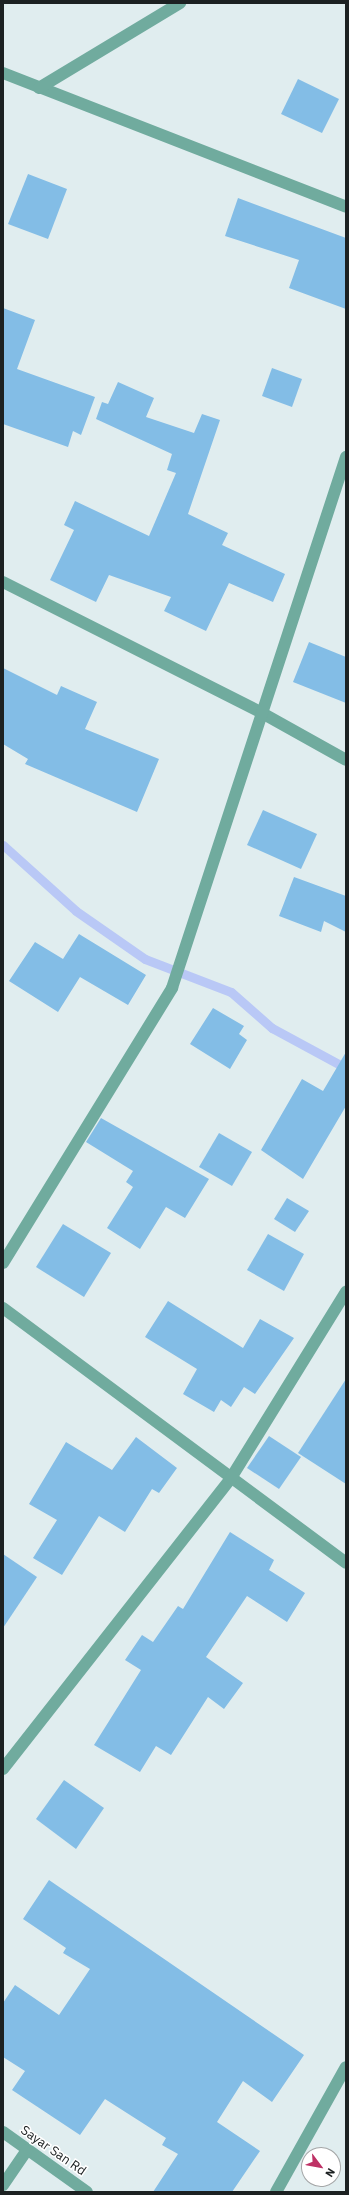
<!DOCTYPE html>
<style>
body{margin:0}
#map{position:relative;width:349px;height:2195px;overflow:hidden;background:#e0edef;font-family:"IBM Plex Sans",sans-serif}
div>[style]{position:absolute}
.stream>*{height:9px;margin:-4.5px;padding:0 4.5px;transform-origin:4.5px;border-radius:4.5px;background:#b9c8f6}
.building>*{inset:0;background:#83bde6}
.minor>*{height:12px;margin:-6px;padding:0 6px;transform-origin:6px;border-radius:6px;background:#70ab9e}
span{translate:-50% -50%;white-space:nowrap;text-align:center;line-height:1.15;-webkit-text-stroke:3px #fff;paint-order:stroke}
.street-label{font-size:13px;color:#1c2122}
.frame{position:absolute;inset:0;border:4px solid #1c2122;pointer-events:none}
.north{position:absolute;left:301px;top:2147px;width:40px;height:40px;box-sizing:border-box;background:#fff;border:1px solid #a4a6a7;border-radius:50%;rotate:122deg;font-size:11px;font-weight:700;line-height:16px;text-align:center;color:#1c2122}
.north::after{content:'';display:block;margin:auto;width:14px;height:18px;background:#be3165;clip-path:polygon(50% 0,100% 100%,50% 72%,0 100%)}
</style>
<div id="map">
<div class="stream">
<div style="left:3px;top:845px;width:98px;rotate:42.1deg"></div>
<div style="left:76px;top:911px;width:84px;rotate:34.8deg"></div>
<div style="left:145px;top:959px;width:92px;rotate:21deg"></div>
<div style="left:231px;top:992px;width:55px;rotate:41.3deg"></div>
<div style="left:272px;top:1028px;width:84px;rotate:28.4deg"></div>
</div>
<div class="building">
<div style="clip-path:polygon(298px 79px,339px 99px,322px 133px,281px 114px)"></div>
<div style="clip-path:polygon(28px 174px,67px 189px,48px 239px,8px 224px)"></div>
<div style="clip-path:polygon(238px 198px,346px 238px,346px 309px,289px 288px,299px 260px,225px 236px)"></div>
<div style="clip-path:polygon(3px 308px,35px 320px,17px 369px,95px 397px,81px 435px,73px 431px,68px 447px,3px 424px)"></div>
<div style="clip-path:polygon(272px 368px,302px 379px,292px 407px,262px 396px)"></div>
<div style="clip-path:polygon(118px 382px,154px 398px,146px 417px,194px 433px,202px 414px,220px 420px,188px 514px,228px 533px,222px 545px,285px 574px,273px 602px,229px 583px,206px 631px,164px 611px,171px 597px,109px 575px,96px 602px,50px 580px,74px 530px,64px 525px,75px 501px,149px 536px,176px 473px,167px 470px,172px 454px,96px 419px,102px 402px,108px 404px)"></div>
<div style="clip-path:polygon(309px 642px,346px 657px,346px 703px,293px 682px)"></div>
<div style="clip-path:polygon(3px 668px,57px 695px,61px 686px,97px 702px,85px 729px,159px 759px,137px 812px,25px 764px,28px 759px,3px 744px)"></div>
<div style="clip-path:polygon(263px 810px,317px 834px,301px 869px,247px 845px)"></div>
<div style="clip-path:polygon(294px 877px,346px 896px,346px 932px,324px 921px,321px 932px,279px 916px)"></div>
<div style="clip-path:polygon(79px 934px,146px 975px,128px 1005px,80px 977px,58px 1012px,9px 981px,35px 942px,63px 959px)"></div>
<div style="clip-path:polygon(213px 1008px,244px 1026px,239px 1034px,247px 1040px,230px 1069px,190px 1044px)"></div>
<div style="clip-path:polygon(346px 1052px,346px 1106px,303px 1179px,261px 1150px,302px 1079px,323px 1091px)"></div>
<div style="clip-path:polygon(101px 1118px,209px 1179px,185px 1218px,166px 1207px,140px 1249px,107px 1228px,133px 1187px,126px 1182px,133px 1171px,86px 1142px)"></div>
<div style="clip-path:polygon(219px 1133px,252px 1152px,232px 1186px,199px 1167px)"></div>
<div style="clip-path:polygon(287px 1198px,309px 1211px,295px 1232px,274px 1219px)"></div>
<div style="clip-path:polygon(63px 1224px,111px 1253px,84px 1297px,36px 1267px)"></div>
<div style="clip-path:polygon(268px 1234px,304px 1254px,284px 1291px,247px 1270px)"></div>
<div style="clip-path:polygon(168px 1301px,243px 1348px,260px 1319px,294px 1338px,255px 1394px,244px 1387px,231px 1407px,221px 1400px,214px 1412px,183px 1394px,197px 1369px,145px 1337px)"></div>
<div style="clip-path:polygon(346px 1379px,346px 1484px,298px 1453px)"></div>
<div style="clip-path:polygon(269px 1436px,301px 1457px,279px 1489px,247px 1468px)"></div>
<div style="clip-path:polygon(136px 1437px,177px 1468px,159px 1493px,152px 1489px,125px 1532px,99px 1516px,62px 1575px,33px 1558px,57px 1520px,29px 1504px,66px 1442px,112px 1470px)"></div>
<div style="clip-path:polygon(230px 1532px,274px 1560px,269px 1570px,305px 1593px,287px 1622px,247px 1596px,206px 1657px,243px 1683px,224px 1709px,208px 1697px,171px 1755px,156px 1746px,140px 1772px,94px 1745px,141px 1670px,125px 1660px,142px 1635px,153px 1642px,178px 1606px,183px 1609px)"></div>
<div style="clip-path:polygon(3px 1554px,37px 1577px,3px 1628px)"></div>
<div style="clip-path:polygon(64px 1780px,104px 1808px,76px 1849px,36px 1819px)"></div>
<div style="clip-path:polygon(49px 1880px,304px 2055px,272px 2102px,243px 2081px,217px 2122px,260px 2151px,232px 2192px,153px 2192px,178px 2154px,162px 2145px,166px 2138px,105px 2099px,80px 2135px,12px 2090px,25px 2071px,3px 2057px,3px 2003px,15px 1985px,59px 2015px,90px 1969px,63px 1953px,66px 1948px,23px 1919px)"></div>
</div>
<div class="minor">
<div style="left:3px;top:73px;width:368px;rotate:21.3deg"></div>
<div style="left:39px;top:88px;width:165px;rotate:-31.1deg"></div>
<div style="left:3px;top:582px;width:290px;rotate:26.8deg"></div>
<div style="left:262px;top:713px;width:96px;rotate:29.2deg"></div>
<div style="left:3px;top:1263px;width:323px;rotate:-58.4deg"></div>
<div style="left:172px;top:988px;width:559px;rotate:-71.86deg"></div>
<div style="left:3px;top:1308px;width:427px;rotate:36.6deg"></div>
<div style="left:3px;top:1769px;width:370px;rotate:-51.9deg"></div>
<div style="left:231px;top:1478px;width:219px;rotate:-58.3deg"></div>
<div style="left:3px;top:2132px;width:103px;rotate:35.5deg"></div>
<div style="left:3px;top:2185px;width:42px;rotate:-55.6deg"></div>
<div style="left:276px;top:2192px;width:143px;rotate:-60.8deg"></div>
</div>
<div class="street-label">
<span style="left:53px;top:2151px;rotate:35deg">Sayar San Rd</span>
</div>
<div class="frame"></div>
<div class="north">N</div>
</div>
